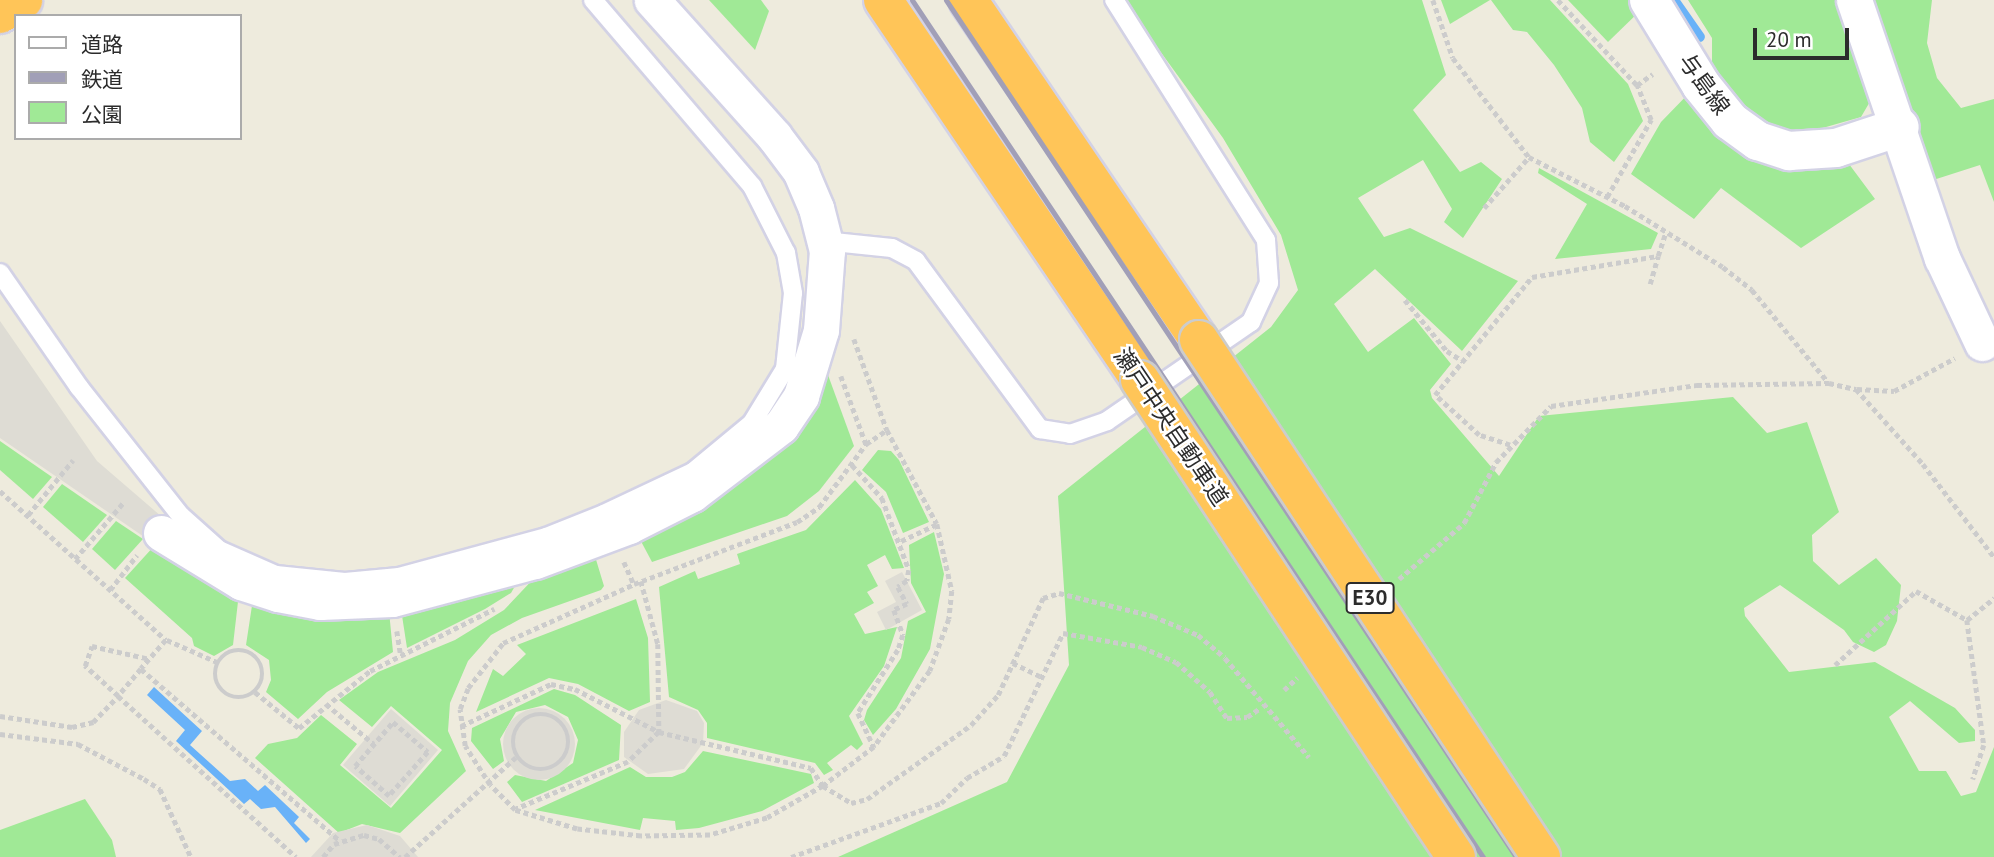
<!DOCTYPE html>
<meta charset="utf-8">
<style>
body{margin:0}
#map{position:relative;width:1994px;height:857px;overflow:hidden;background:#eeebdd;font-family:"PT Sans","Noto Sans JP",sans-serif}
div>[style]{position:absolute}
.green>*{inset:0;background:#a0e996}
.plaza>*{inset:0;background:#dedcd4}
.round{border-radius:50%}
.water>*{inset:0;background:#69b2f8}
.stream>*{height:10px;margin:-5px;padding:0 5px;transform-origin:5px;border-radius:5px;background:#69b2f8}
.path>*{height:4.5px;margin-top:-2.25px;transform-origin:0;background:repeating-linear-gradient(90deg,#ccc 0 5px,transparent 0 8.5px)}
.path>.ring{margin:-2.25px;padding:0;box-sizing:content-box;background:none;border:4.5px solid #ccc;border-radius:50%}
.roads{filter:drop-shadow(2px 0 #d3d2e5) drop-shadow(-2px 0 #d3d2e5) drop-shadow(0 2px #d3d2e5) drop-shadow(0 -2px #d3d2e5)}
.lane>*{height:18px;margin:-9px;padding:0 9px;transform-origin:9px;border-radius:9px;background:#fff}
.street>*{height:35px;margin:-17.5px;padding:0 17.5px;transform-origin:17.5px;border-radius:17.5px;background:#fff}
.secondary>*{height:38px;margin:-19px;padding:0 19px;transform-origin:19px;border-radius:19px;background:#fff}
.highway>*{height:38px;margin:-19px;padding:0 19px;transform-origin:19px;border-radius:19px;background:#ffc558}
.rail>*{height:5px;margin:-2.5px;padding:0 2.5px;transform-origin:2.5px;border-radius:2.5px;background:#a19fb7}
.bridges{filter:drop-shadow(2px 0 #ccc) drop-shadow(-2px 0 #ccc) drop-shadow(0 2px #ccc) drop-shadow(0 -2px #ccc)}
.highway-bridge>*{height:38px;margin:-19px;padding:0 19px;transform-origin:19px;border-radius:19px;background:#ffc558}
span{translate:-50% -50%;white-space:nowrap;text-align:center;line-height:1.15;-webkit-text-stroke:5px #fff;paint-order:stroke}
.shield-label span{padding:2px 5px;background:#fff;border:2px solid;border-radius:5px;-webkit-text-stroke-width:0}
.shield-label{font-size:21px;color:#2c2c2c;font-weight:700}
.street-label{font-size:23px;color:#2c2c2c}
.legend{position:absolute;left:14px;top:14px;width:228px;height:126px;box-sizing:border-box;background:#fff;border:2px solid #ababab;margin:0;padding:9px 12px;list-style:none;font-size:21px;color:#2c2c2c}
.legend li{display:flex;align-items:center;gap:14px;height:35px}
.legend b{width:35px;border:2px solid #ababab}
.scale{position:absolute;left:1753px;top:28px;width:96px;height:32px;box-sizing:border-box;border:4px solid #2c2c2c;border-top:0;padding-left:9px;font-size:21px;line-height:24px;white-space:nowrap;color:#2c2c2c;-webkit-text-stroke:5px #fff;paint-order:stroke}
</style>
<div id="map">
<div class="green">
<div style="clip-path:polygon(709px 0,761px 0,769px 11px,755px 50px)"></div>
<div style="clip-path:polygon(1123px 0,1422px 0,1446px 75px,1413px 110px,1460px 172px,1481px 162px,1502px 179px,1463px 238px,1444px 222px,1452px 209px,1423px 160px,1358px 198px,1384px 237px,1410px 228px,1518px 281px,1462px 351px,1375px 269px,1334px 304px,1368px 352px,1414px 318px,1451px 364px,1430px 390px,1432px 398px,1499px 476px,1539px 416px,1733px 397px,1767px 433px,1807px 422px,1839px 512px,1812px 535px,1813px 561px,1839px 585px,1876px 558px,1901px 585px,1897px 621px,1886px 645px,1874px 652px,1853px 642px,1844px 630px,1780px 585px,1744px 608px,1745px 616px,1789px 672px,1875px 662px,1955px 708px,1975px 730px,1975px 741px,1959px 743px,1910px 701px,1889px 717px,1919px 771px,1946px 771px,1961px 796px,1976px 792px,1994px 747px,1994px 857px,838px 857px,1007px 782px,1069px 665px,1058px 496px,1271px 327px,1298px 290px,1281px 235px,1223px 138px)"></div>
<div style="clip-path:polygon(1441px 0,1490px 0,1450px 24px)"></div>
<div style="clip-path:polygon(1491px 0,1550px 0,1628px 84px,1643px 121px,1614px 162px,1590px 142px,1582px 108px,1554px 65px,1527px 32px,1513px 30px)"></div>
<div style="clip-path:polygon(1568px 0,1639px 0,1644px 7px,1608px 42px)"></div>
<div style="clip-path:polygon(1688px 0,1842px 0,1875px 93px,1861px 117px,1791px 137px,1743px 113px,1712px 64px,1712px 38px)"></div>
<div style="clip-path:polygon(1863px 0,1932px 0,1927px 43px,1937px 78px,1961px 108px,1994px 99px,1994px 202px,1980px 165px,1927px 182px)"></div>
<div style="clip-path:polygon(1694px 88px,1738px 145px,1846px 160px,1875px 199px,1801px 248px,1721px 188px,1694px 219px,1631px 174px,1661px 122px)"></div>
<div style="clip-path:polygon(1539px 168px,1658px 233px,1651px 249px,1555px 259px,1587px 204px,1538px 173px)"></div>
<div style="clip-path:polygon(828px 375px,854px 446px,819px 491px,787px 516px,652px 562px,635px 530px)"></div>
<div style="clip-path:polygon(0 441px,52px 477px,33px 499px,0 470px)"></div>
<div style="clip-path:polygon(878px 450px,891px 451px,899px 460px,929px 522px,903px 533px,886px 492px,862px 470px)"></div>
<div style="clip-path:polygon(855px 480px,881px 509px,904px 568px,892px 569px,885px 555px,867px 565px,878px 586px,867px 592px,874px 603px,854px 614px,865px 634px,897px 627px,884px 666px,849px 716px,863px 744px,857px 750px,851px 745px,827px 763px,833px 770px,824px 775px,815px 763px,707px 738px,707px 723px,698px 710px,669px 697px,659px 587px,695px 571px,698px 579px,740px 564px,737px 554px,806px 530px)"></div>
<div style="clip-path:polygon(62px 484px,107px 515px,83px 542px,43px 507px)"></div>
<div style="clip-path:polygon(116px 521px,143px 539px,115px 570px,92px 549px)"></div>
<div style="clip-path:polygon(934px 532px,944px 574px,930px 649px,896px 709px,873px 735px,864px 720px,867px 710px,901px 658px,908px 621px,926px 612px,911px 583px,909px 545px)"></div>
<div style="clip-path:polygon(155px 545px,239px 593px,233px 645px,214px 656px,194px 646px,192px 638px,125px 578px)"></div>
<div style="clip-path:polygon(594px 553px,604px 586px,601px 590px,522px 618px,491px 635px,468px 661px,450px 703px,448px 731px,466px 771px,400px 833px,362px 824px,339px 833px,255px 758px,268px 744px,297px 738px,321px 715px,357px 744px,340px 765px,391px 808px,442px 750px,391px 706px,372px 727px,339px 700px,378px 672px,455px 640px,504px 610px,538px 574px)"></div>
<div style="clip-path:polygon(519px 579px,511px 593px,485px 609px,407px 648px,401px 609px)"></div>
<div style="clip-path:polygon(253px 599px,389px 611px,393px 652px,327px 692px,298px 719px,266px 692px,271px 680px,269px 660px,246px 645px)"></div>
<div style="clip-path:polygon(636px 599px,648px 638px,650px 702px,629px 711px,578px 684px,549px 678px,476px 712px,493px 669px,503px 676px,526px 654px,517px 645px)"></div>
<div style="clip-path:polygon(554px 689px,575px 695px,621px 725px,619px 760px,522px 802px,507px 782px,515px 775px,546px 781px,573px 763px,578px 740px,568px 717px,545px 705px,516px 712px,500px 739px,504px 761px,493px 769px,471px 741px,472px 728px)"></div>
<div style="clip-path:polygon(703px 751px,811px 774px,814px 783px,762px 811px,699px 828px,676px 830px,675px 821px,643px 818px,640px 830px,535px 810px,630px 767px,646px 777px,672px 777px,685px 772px)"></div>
<div style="clip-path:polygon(85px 799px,112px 840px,116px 857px,0 857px,0 830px)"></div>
</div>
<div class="plaza">
<div style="clip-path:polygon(0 321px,97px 461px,169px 523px,153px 543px,0 438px)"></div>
<div style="clip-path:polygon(902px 572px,922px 610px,886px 630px,877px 612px,896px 602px,885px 581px)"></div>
<div style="clip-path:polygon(666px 700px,697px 711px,704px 723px,703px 743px,684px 769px,648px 774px,624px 757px,624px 732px,639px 710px)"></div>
<div class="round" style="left:503px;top:708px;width:72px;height:72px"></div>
<div style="clip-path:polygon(391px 709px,438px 750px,390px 806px,343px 765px)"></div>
<div style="clip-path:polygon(367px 825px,400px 836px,418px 857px,311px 857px,333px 833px)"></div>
</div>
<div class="water">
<div style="clip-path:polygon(154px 687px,202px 731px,190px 745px,230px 781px,245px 779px,258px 791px,265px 785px,299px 817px,294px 823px,310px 839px,306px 843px,275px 807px,261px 809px,250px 799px,244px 804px,176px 741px,185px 730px,147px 695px)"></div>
</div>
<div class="stream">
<div style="left:1674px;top:0;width:45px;rotate:54.9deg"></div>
</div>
<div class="path">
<div style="left:1433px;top:0;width:61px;rotate:71deg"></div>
<div style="left:1453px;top:58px;width:125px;rotate:52.5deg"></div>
<div style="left:1529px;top:157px;width:108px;rotate:27deg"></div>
<div style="left:1625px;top:206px;width:115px;rotate:31.9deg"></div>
<div style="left:1723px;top:267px;width:37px;rotate:38deg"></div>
<div style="left:1752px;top:290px;width:119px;rotate:50.4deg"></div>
<div style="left:1558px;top:0;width:116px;rotate:47.1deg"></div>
<div style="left:1607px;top:197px;width:89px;rotate:-60.3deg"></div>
<div style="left:1651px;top:120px;width:38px;rotate:-112deg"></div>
<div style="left:1637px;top:85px;width:19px;rotate:-35deg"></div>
<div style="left:1484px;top:208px;width:68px;rotate:-48.6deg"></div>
<div style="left:1650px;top:284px;width:29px;rotate:-74deg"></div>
<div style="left:1405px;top:300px;width:66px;rotate:50.5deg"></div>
<div style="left:1447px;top:351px;width:19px;rotate:32deg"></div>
<div style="left:854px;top:339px;width:97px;rotate:70.1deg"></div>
<div style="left:841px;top:376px;width:72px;rotate:69.8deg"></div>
<div style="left:1857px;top:389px;width:37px;rotate:3deg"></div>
<div style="left:1894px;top:391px;width:69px;rotate:-28.4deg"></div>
<div style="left:887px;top:430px;width:106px;rotate:62deg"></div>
<div style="left:937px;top:524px;width:69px;rotate:77.4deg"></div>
<div style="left:952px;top:591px;width:28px;rotate:96deg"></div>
<div style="left:949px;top:619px;width:55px;rotate:110.1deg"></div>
<div style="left:930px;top:671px;width:94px;rotate:126.4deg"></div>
<div style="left:874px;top:747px;width:64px;rotate:142.6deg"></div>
<div style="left:823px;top:786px;width:64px;rotate:150.3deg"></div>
<div style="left:767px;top:818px;width:59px;rotate:163.4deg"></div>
<div style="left:710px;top:835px;width:69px;rotate:179.2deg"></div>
<div style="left:641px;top:836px;width:64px;rotate:-173.8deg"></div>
<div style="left:577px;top:829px;width:65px;rotate:-163deg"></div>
<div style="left:515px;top:810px;width:35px;rotate:-135deg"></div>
<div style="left:490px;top:785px;width:46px;rotate:-122.7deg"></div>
<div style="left:465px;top:746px;width:37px;rotate:-98deg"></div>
<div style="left:460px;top:709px;width:22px;rotate:-69deg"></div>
<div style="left:468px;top:688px;width:57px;rotate:-52.1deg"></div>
<div style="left:503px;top:643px;width:144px;rotate:-24.2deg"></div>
<div style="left:634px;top:584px;width:174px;rotate:-20.8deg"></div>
<div style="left:797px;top:522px;width:27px;rotate:-34deg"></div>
<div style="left:819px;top:507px;width:79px;rotate:-53.3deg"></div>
<div style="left:866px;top:444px;width:25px;rotate:-34deg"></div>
<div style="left:1510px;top:445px;width:33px;rotate:-162deg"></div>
<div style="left:1479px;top:435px;width:59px;rotate:-137.7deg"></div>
<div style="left:1435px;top:395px;width:153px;rotate:-50.6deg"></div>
<div style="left:1532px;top:277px;width:128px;rotate:-9.5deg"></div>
<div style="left:1658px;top:256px;width:25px;rotate:-72deg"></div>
<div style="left:852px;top:465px;width:45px;rotate:47.7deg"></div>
<div style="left:882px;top:498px;width:77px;rotate:69.4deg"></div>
<div style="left:909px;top:570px;width:11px;rotate:100deg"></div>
<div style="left:907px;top:581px;width:11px;rotate:146deg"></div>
<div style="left:898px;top:587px;width:19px;rotate:62deg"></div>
<div style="left:907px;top:604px;width:14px;rotate:155deg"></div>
<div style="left:894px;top:610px;width:27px;rotate:70deg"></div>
<div style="left:903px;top:635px;width:16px;rotate:108deg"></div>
<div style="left:898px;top:650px;width:75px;rotate:122.4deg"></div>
<div style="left:858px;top:713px;width:38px;rotate:65deg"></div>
<div style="left:0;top:491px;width:223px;rotate:41.9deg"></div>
<div style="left:28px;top:515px;width:71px;rotate:-50.7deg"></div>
<div style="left:901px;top:541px;width:40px;rotate:-25deg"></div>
<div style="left:75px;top:559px;width:74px;rotate:-49.4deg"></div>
<div style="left:624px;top:562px;width:24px;rotate:66deg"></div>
<div style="left:1399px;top:579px;width:86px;rotate:-40.7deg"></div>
<div style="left:1464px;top:523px;width:69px;rotate:-62.3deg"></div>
<div style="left:1496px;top:462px;width:78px;rotate:-45.5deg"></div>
<div style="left:1551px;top:406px;width:148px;rotate:-8.2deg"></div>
<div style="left:1697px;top:385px;width:132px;rotate:-0.9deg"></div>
<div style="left:1829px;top:383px;width:28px;rotate:13deg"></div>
<div style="left:1856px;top:389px;width:101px;rotate:48.2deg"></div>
<div style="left:1923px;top:464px;width:117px;rotate:52.6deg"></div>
<div style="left:641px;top:581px;width:65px;rotate:74.9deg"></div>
<div style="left:658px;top:644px;width:88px;rotate:89.3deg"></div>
<div style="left:659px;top:732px;width:156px;rotate:13.3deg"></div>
<div style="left:811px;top:768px;width:22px;rotate:56deg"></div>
<div style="left:823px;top:786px;width:33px;rotate:31deg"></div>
<div style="left:851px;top:803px;width:16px;rotate:-14deg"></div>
<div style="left:867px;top:799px;width:128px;rotate:-35.4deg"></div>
<div style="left:971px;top:725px;width:40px;rotate:-48deg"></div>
<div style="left:998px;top:695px;width:107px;rotate:-65.1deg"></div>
<div style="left:1043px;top:598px;width:17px;rotate:-17deg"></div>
<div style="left:1059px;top:593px;width:97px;rotate:13.7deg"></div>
<div style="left:1153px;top:616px;width:49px;rotate:22.9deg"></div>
<div style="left:1198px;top:635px;width:35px;rotate:40deg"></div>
<div style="left:1225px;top:658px;width:130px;rotate:49.7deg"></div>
<div style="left:110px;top:590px;width:44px;rotate:-52.4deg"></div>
<div style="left:1967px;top:620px;width:126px;rotate:82.3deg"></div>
<div style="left:1984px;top:745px;width:36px;rotate:108deg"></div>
<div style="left:397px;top:631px;width:26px;rotate:81deg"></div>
<div class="ring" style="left:215px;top:650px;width:43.5px;height:43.5px"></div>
<div style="left:218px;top:663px;width:57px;rotate:-156.1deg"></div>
<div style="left:166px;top:640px;width:38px;rotate:131deg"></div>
<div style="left:141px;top:669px;width:263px;rotate:40.8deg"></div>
<div style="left:1013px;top:663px;width:30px;rotate:26deg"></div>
<div style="left:1835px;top:665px;width:110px;rotate:-42.4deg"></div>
<div style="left:1916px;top:591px;width:59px;rotate:29.6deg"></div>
<div style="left:1967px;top:620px;width:35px;rotate:-39deg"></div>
<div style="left:141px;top:669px;width:35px;rotate:130deg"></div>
<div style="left:118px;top:696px;width:240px;rotate:42.1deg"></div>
<div style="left:1284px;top:690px;width:18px;rotate:-43deg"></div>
<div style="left:255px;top:692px;width:57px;rotate:39.3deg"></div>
<div style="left:299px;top:728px;width:91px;rotate:-38.8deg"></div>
<div style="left:370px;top:671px;width:139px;rotate:-26.6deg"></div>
<div style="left:326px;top:704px;width:62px;rotate:39.8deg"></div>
<div class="ring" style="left:513px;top:714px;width:51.5px;height:51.5px"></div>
<div style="left:0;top:716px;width:73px;rotate:8.7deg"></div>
<div style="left:72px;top:727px;width:22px;rotate:-13deg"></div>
<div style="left:93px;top:722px;width:36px;rotate:-46deg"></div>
<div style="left:118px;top:696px;width:45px;rotate:-137.7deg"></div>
<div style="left:85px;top:666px;width:21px;rotate:-71deg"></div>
<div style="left:92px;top:646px;width:59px;rotate:12.6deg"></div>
<div style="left:393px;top:722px;width:46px;rotate:40.6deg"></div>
<div style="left:428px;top:752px;width:59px;rotate:131.6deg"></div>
<div style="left:389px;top:796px;width:45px;rotate:-138.6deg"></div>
<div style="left:355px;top:766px;width:58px;rotate:-49.2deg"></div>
<div style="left:461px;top:726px;width:99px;rotate:-25deg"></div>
<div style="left:551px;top:684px;width:25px;rotate:12deg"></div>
<div style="left:575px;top:689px;width:94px;rotate:27.1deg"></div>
<div style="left:659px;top:732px;width:43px;rotate:135.9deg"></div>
<div style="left:628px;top:762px;width:121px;rotate:157.2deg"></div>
<div style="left:0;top:734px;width:79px;rotate:7.3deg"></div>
<div style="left:78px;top:744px;width:75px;rotate:27.9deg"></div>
<div style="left:144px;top:779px;width:19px;rotate:32deg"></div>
<div style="left:160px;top:789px;width:75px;rotate:65.5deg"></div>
<div style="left:323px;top:857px;width:17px;rotate:-50deg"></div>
<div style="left:334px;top:844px;width:31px;rotate:-17deg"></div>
<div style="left:364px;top:835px;width:16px;rotate:15deg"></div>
<div style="left:379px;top:839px;width:28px;rotate:41deg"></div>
<div style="left:405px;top:857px;width:149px;rotate:-42deg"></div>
<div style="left:791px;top:857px;width:159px;rotate:-19.8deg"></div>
<div style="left:941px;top:803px;width:36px;rotate:-44deg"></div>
<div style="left:967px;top:778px;width:43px;rotate:-30.7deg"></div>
<div style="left:1004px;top:756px;width:136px;rotate:-64.4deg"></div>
<div style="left:1063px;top:633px;width:80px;rotate:10deg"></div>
<div style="left:1142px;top:647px;width:37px;rotate:24deg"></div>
<div style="left:1176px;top:662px;width:45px;rotate:41.4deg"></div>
<div style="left:1210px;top:692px;width:31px;rotate:57deg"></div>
<div style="left:1227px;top:718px;width:20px;rotate:-3deg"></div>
<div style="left:1247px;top:717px;width:14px;rotate:-34deg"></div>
</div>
<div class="roads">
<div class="lane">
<div style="left:824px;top:241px;width:68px;rotate:5.9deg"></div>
<div style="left:892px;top:248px;width:27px;rotate:28deg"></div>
<div style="left:916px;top:261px;width:209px;rotate:53.6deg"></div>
<div style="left:1040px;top:429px;width:30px;rotate:9deg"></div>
<div style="left:1070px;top:434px;width:39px;rotate:-19deg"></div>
<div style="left:1107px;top:421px;width:175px;rotate:-34.5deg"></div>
<div style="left:1251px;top:322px;width:43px;rotate:-65.2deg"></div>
<div style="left:1269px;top:283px;width:43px;rotate:-94deg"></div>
<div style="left:1266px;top:240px;width:284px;rotate:-122.3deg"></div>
<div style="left:0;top:273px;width:139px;rotate:55.3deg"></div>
<div style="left:79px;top:387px;width:164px;rotate:51.7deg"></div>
<div style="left:181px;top:516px;width:51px;rotate:41.8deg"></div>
<div style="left:219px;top:550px;width:62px;rotate:23.7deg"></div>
<div style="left:276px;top:575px;width:69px;rotate:5.8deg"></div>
<div style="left:345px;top:582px;width:54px;rotate:-5.3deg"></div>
<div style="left:399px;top:577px;width:152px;rotate:-15.2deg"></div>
<div style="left:546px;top:537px;width:62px;rotate:-21.6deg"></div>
<div style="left:604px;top:514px;width:98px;rotate:-25.3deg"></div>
<div style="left:693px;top:472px;width:77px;rotate:-39.7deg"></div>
<div style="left:752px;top:423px;width:63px;rotate:-58.6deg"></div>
<div style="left:785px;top:369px;width:76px;rotate:-84deg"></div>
<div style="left:793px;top:293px;width:41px;rotate:-99.9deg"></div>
<div style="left:786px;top:253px;width:75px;rotate:-116.9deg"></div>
<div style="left:752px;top:186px;width:245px;rotate:-130.5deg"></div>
</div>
<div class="street">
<div style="left:1854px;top:0;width:273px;rotate:71.2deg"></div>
<div style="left:1942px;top:258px;width:94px;rotate:64.8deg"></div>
<div style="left:161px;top:533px;width:94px;rotate:31.5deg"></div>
<div style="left:241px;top:582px;width:39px;rotate:18deg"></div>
<div style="left:278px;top:594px;width:43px;rotate:10.8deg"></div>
<div style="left:320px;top:602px;width:72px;rotate:-2.4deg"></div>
<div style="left:392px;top:599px;width:148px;rotate:-14.9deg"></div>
<div style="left:535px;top:561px;width:100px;rotate:-20.4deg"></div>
<div style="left:629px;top:526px;width:71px;rotate:-26.9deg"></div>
<div style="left:692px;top:494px;width:112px;rotate:-37.4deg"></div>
<div style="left:781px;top:426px;width:36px;rotate:-56deg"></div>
<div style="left:801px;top:396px;width:69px;rotate:-73.1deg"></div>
<div style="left:821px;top:330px;width:79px;rotate:-85.7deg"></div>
<div style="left:827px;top:251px;width:44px;rotate:-104.3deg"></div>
<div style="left:816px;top:208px;width:39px;rotate:-113deg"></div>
<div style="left:801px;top:172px;width:45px;rotate:-126.9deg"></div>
<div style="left:774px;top:136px;width:183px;rotate:-131.9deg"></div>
</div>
<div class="secondary">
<div style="left:1649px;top:0;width:100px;rotate:58.5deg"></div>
<div style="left:1701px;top:85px;width:46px;rotate:51.1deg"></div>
<div style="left:1730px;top:121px;width:34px;rotate:36deg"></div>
<div style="left:1758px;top:141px;width:33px;rotate:18deg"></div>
<div style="left:1789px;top:151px;width:47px;rotate:-3.7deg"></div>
<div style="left:1836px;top:148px;width:67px;rotate:-18.2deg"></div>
</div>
<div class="highway">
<div style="left:883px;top:0;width:459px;rotate:55.9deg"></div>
<div style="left:968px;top:0;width:411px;rotate:55.8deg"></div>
<div style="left:0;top:14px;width:27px;rotate:-31deg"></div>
</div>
</div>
<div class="rail">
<div style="left:912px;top:0;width:1030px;rotate:56.33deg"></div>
<div style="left:946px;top:0;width:1029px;rotate:56.37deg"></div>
</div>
<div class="bridges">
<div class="highway-bridge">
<div style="left:1199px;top:340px;width:620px;rotate:56.52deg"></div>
<div style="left:1140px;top:380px;width:572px;rotate:56.48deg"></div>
</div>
</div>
<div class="shield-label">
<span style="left:1370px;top:598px">E30</span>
</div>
<div class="street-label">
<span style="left:1704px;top:84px;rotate:54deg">与島線</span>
<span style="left:1171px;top:427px;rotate:56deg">瀬戸中央自動車道</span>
</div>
<ul class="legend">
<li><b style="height:9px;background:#fff"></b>道路</li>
<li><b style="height:9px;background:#a19fb7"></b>鉄道</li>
<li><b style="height:19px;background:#a0e996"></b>公園</li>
</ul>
<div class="scale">20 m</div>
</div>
